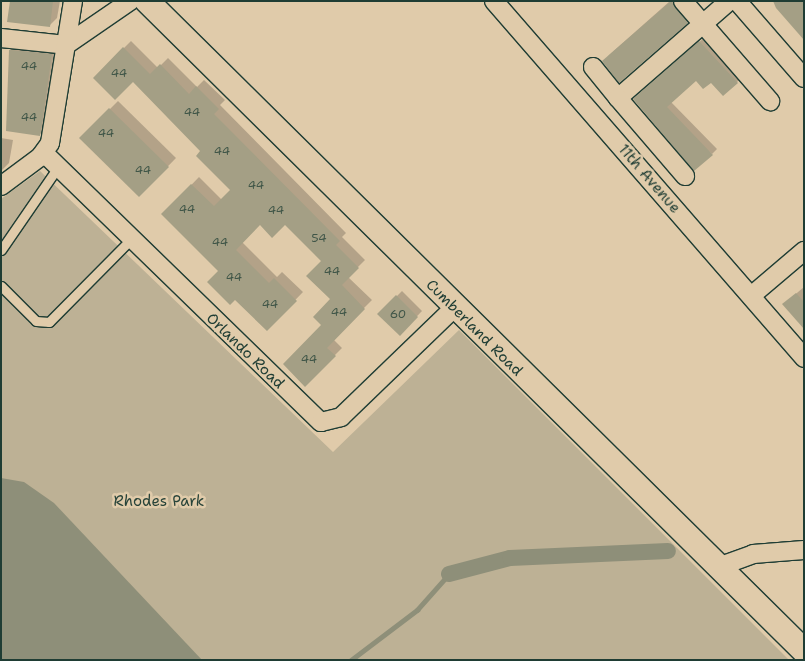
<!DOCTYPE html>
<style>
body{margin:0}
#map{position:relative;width:805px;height:661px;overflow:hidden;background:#e0cbaa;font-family:"Shantell Sans",sans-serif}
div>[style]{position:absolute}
.green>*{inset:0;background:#bdb195}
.water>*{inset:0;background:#8e8f79}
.shadow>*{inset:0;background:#0003}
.stream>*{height:4.5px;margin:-2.25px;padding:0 2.25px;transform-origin:2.25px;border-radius:2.25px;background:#8e8f79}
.canal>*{height:16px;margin:-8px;padding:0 8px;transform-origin:8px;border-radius:8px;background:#8e8f79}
.building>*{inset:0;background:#a49f85}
.roads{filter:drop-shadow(1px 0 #1f3d34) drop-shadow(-1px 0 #1f3d34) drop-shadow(0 1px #1f3d34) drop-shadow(0 -1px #1f3d34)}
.lane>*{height:9px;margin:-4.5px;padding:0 4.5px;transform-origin:4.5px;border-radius:4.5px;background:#e0cbaa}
.street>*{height:18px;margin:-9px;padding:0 9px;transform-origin:9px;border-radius:9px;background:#e0cbaa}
.secondary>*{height:24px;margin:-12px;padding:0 12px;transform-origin:12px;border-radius:12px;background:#e0cbaa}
span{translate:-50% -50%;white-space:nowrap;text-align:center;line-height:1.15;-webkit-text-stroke:5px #e0cbaa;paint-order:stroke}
.number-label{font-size:12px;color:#405648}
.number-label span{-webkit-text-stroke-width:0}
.street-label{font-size:15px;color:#1f3d34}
.park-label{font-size:15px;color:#274339}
.frame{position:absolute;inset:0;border:2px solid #1f3d34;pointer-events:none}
</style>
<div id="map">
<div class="green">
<div style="clip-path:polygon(40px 171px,333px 452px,459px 330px,789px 660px,1px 660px,1px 199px)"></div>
</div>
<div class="water">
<div style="clip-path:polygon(1px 478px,24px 482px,54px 503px,202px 660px,1px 660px)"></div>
</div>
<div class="shadow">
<div style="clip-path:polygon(12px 1px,60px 1px,57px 18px,50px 25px)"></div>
<div style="clip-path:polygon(670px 1px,679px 1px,692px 17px,608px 56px)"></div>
<div style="clip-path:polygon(705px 37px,742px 77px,737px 82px,696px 79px,671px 102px,717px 149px,712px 154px,640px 94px)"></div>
<div style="clip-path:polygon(131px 41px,158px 68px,168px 58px,197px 87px,204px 80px,225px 100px,220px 105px,346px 233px,342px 237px,365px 260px,348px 277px,372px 300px,333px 339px,342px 348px,305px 385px,331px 299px,322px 261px,286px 223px,260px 224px,242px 242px,277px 277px,282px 272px,303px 292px,267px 329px,220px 271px,163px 214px,199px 177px,222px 200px,232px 190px,202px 151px,133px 81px,94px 78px)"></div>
<div style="clip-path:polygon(18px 42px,59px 47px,48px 127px,40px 134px,7px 130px,10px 50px)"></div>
<div style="clip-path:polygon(118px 101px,176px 158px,139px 196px,81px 138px)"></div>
<div style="clip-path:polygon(1px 138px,13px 140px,9px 163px,1px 171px)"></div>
<div style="clip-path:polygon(804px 287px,804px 326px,791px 298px)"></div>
<div style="clip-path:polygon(402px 291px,422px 311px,400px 334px,379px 314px)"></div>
</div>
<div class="stream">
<div style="left:351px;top:660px;width:83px;rotate:-37.1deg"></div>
<div style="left:417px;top:610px;width:48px;rotate:-48.4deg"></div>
</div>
<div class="canal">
<div style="left:449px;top:574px;width:63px;rotate:-14.7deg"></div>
<div style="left:510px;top:558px;width:158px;rotate:-2.5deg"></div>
</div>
<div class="building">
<div style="clip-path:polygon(10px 1px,53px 1px,50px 27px,7px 22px)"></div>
<div style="clip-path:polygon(671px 1px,688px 23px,619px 83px,602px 61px)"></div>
<div style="clip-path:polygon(773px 1px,804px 1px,804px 40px,776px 8px)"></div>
<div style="clip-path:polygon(699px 41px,738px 83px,723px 96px,711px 83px,703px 89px,696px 81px,667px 107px,713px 155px,694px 171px,633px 99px)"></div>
<div style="clip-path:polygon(123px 47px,150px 74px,160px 64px,189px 94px,196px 86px,219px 109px,214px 114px,340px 241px,336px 245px,359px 268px,342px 285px,365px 309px,327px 348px,336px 356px,305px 387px,283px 364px,321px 325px,313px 317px,330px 299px,306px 276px,321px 261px,285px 225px,272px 238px,260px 225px,236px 250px,269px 283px,274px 278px,297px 301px,267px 331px,235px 300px,230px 305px,207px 282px,218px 271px,161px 214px,191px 184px,214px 206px,230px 190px,196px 156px,200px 151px,133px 82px,115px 100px,93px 78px)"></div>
<div style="clip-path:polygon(9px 50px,52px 54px,40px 136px,6px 131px)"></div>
<div style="clip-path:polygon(109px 108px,169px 167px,139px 197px,79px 138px)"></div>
<div style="clip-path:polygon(796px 293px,804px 302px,804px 329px,782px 304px)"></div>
<div style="clip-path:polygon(396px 295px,418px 317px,400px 336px,377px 314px)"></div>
</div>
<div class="roads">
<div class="lane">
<div style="left:1px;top:250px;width:101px;rotate:-55.5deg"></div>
<div style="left:1px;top:286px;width:49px;rotate:45deg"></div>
<div style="left:36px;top:321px;width:13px;rotate:4deg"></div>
<div style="left:49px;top:322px;width:117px;rotate:-45.3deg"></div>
</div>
<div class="street">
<div style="left:494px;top:1px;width:473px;rotate:49deg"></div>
<div style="left:683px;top:1px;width:133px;rotate:49deg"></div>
<div style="left:737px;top:1px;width:102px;rotate:49deg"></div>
<div style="left:1px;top:38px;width:65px;rotate:6.1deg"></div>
<div style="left:66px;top:45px;width:78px;rotate:-34.5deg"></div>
<div style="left:593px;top:67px;width:40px;rotate:51deg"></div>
<div style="left:618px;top:98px;width:147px;rotate:-41.1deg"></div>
<div style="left:618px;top:98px;width:103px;rotate:49.3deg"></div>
<div style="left:44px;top:153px;width:386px;rotate:44.2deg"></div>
<div style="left:321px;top:422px;width:21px;rotate:-14deg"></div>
<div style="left:341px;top:417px;width:157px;rotate:-44deg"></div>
<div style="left:1px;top:186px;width:49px;rotate:-36.6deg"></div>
<div style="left:40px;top:157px;width:17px;rotate:-54deg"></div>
<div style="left:50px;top:143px;width:144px;rotate:-80.8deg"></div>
<div style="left:751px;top:296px;width:70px;rotate:-40.3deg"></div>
<div style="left:718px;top:567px;width:37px;rotate:-20deg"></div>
<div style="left:753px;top:554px;width:51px;rotate:-4.5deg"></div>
</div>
<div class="secondary">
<div style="left:147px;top:1px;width:924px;rotate:44.69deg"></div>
</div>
</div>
<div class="number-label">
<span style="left:29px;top:67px">44</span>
<span style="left:119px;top:74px">44</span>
<span style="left:192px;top:113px">44</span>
<span style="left:29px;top:118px">44</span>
<span style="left:106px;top:134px">44</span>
<span style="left:222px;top:152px">44</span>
<span style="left:143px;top:171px">44</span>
<span style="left:256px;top:186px">44</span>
<span style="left:187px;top:210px">44</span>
<span style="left:276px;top:211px">44</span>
<span style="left:319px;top:239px">54</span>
<span style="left:220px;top:243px">44</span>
<span style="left:332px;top:272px">44</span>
<span style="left:234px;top:278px">44</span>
<span style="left:270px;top:305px">44</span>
<span style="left:339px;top:313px">44</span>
<span style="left:398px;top:315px">60</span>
<span style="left:309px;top:360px">44</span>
</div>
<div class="street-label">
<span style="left:649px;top:179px;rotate:49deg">11th Avenue</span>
<span style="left:474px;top:328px;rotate:45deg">Cumberland Road</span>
<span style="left:245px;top:351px;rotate:44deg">Orlando Road</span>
</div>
<div class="park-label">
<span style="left:159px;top:502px">Rhodes Park</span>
</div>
<div class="frame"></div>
</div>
